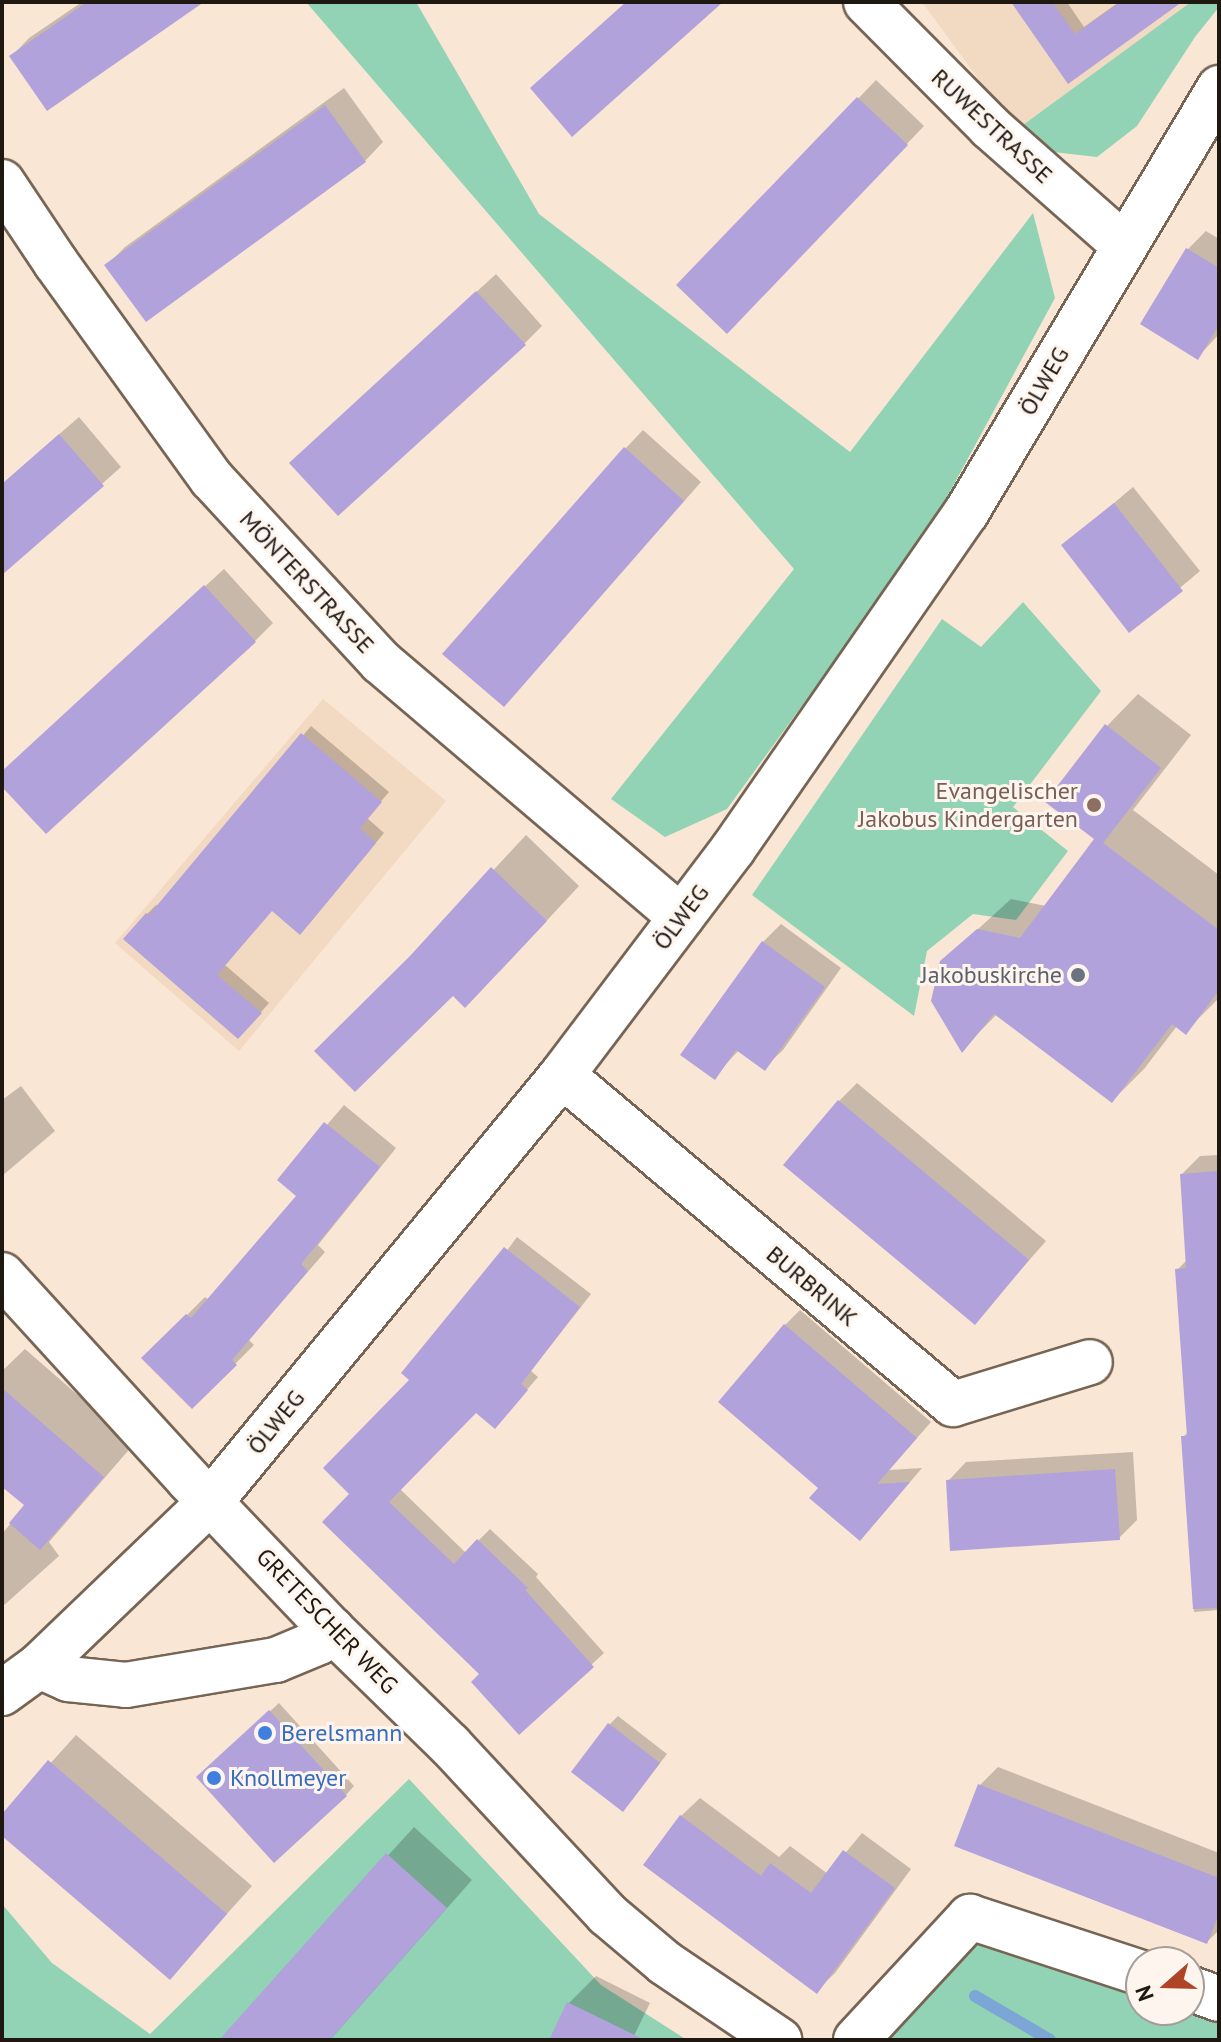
<!DOCTYPE html>
<meta charset="utf-8">
<style>
body{margin:0}
#map{position:relative;width:1221px;height:2042px;overflow:hidden;background:#fae6d4;font-family:"PT Sans",sans-serif}
div>[style]{position:absolute}
.built>*{inset:0;background:#f2d9c1}
.green>*{inset:0;background:#92d3b5}
.shadow>*{inset:0;background:#0003}
.stream>*{height:12px;margin:-6px;padding:0 6px;transform-origin:6px;border-radius:6px;background:#7ca6d5}
.building>*{inset:0;background:#b1a2db}
.roads{filter:drop-shadow(2px 0 #766555) drop-shadow(-2px 0 #766555) drop-shadow(0 2px #766555) drop-shadow(0 -2px #766555)}
.minor>*{height:44px;margin:-22px;padding:0 22px;transform-origin:22px;border-radius:22px;background:#fff}
.dots>*{width:22px;height:22px;translate:-50% -50%;box-sizing:border-box;border:4px solid #fef6ee;border-radius:50%}
span{translate:-50% -50%;white-space:nowrap;text-align:center;line-height:1.15;-webkit-text-stroke:6px #fef6ee;paint-order:stroke}
.street-label{font-size:24px;color:#1f1811}
.education-label{font-size:24px;color:#785e54}
.right{translate:-100% -50%;text-align:right}
.worship-label{font-size:24px;color:#5b616d}
.shop-label{font-size:24px;color:#366cbe}
.left{translate:0 -50%;text-align:left}
.frame{position:absolute;inset:0;border:4px solid #1f1811;pointer-events:none}
.north{position:absolute;left:1125px;top:1946px;width:80px;height:80px;box-sizing:border-box;background:#fef6ee;border:2px solid #a59d96;border-radius:50%;rotate:250deg;font-size:22px;font-weight:700;line-height:32px;text-align:center;color:#1f1811}
.north::after{content:'';display:block;margin:auto;width:28px;height:36px;background:#ae4527;clip-path:polygon(50% 0,100% 100%,50% 72%,0 100%)}
</style>
<div id="map">
<div class="built">
<div style="clip-path:polygon(922px 2px,1191px 2px,1023px 125px,993px 99px)"></div>
<div style="clip-path:polygon(323px 699px,446px 801px,239px 1051px,115px 943px)"></div>
</div>
<div class="green">
<div style="clip-path:polygon(306px 2px,416px 2px,539px 214px,850px 452px,1033px 213px,1055px 298px,928px 532px,727px 809px,665px 837px,611px 799px,794px 569px)"></div>
<div style="clip-path:polygon(1191px 2px,1219px 2px,1219px 7px,1195px 37px,1137px 126px,1097px 157px,1053px 152px,1023px 125px)"></div>
<div style="clip-path:polygon(1023px 602px,1101px 691px,1013px 807px,1068px 851px,1016px 920px,973px 914px,927px 951px,914px 1016px,752px 895px,942px 619px,981px 647px)"></div>
<div style="clip-path:polygon(409px 1779px,601px 1985px,687px 2040px,2px 2040px,2px 1904px,52px 1963px,150px 2034px)"></div>
<div style="clip-path:polygon(976px 1938px,1141px 1995px,1141px 2010px,1184px 2010px,1208px 2018px,1219px 2023px,1219px 2040px,883px 2040px)"></div>
</div>
<div class="shadow">
<div style="clip-path:polygon(82px 2px,200px 2px,11px 57px,29px 38px)"></div>
<div style="clip-path:polygon(1014px 2px,1067px 2px,1084px 27px,1119px 2px,1179px 2px,1069px 81px)"></div>
<div style="clip-path:polygon(876px 80px,924px 126px,745px 313px,679px 285px)"></div>
<div style="clip-path:polygon(344px 88px,383px 142px,365px 161px,107px 265px,125px 247px)"></div>
<div style="clip-path:polygon(1206px 231px,1219px 239px,1219px 334px,1198px 357px,1143px 323px,1188px 249px)"></div>
<div style="clip-path:polygon(496px 274px,542px 326px,524px 344px,310px 445px)"></div>
<div style="clip-path:polygon(79px 417px,121px 467px,2px 573px,2px 484px)"></div>
<div style="clip-path:polygon(643px 430px,701px 482px,522px 686px,625px 449px)"></div>
<div style="clip-path:polygon(1133px 487px,1200px 571px,1130px 630px,1063px 546px)"></div>
<div style="clip-path:polygon(224px 569px,273px 623px,255px 641px,2px 784px,2px 773px,15px 760px)"></div>
<div style="clip-path:polygon(1138px 694px,1191px 735px,1133px 810px,1219px 875px,1219px 998px,1185px 1032px,1177px 1026px,1144px 1069px,1112px 1101px,997px 1014px,962px 1050px,942px 962px,1011px 899px,1046px 906px,1096px 839px,1107px 726px)"></div>
<div style="clip-path:polygon(311px 726px,389px 792px,367px 818px,384px 833px,309px 924px,272px 909px,225px 965px,269px 1003px,247px 1028px,147px 914px,156px 905px,158px 907px)"></div>
<div style="clip-path:polygon(526px 835px,579px 886px,499px 972px,453px 993px,415px 954px)"></div>
<div style="clip-path:polygon(781px 924px,841px 968px,783px 1050px,764px 1068px,739px 1050px,714px 1077px,763px 942px)"></div>
<div style="clip-path:polygon(857px 1083px,1046px 1241px,974px 1323px,839px 1101px)"></div>
<div style="clip-path:polygon(21px 1086px,55px 1131px,2px 1176px,2px 1100px)"></div>
<div style="clip-path:polygon(344px 1105px,396px 1148px,318px 1245px,325px 1252px,249px 1340px,254px 1345px,192px 1407px,144px 1358px,205px 1297px,209px 1300px,299px 1196px,280px 1180px)"></div>
<div style="clip-path:polygon(1219px 1155px,1219px 1610px,1194px 1612px,1183px 1437px,1188px 1432px,1178px 1269px,1187px 1260px,1182px 1174px,1200px 1156px)"></div>
<div style="clip-path:polygon(517px 1237px,591px 1294px,531px 1371px,538px 1377px,506px 1414px,476px 1410px,400px 1489px,466px 1553px,490px 1529px,538px 1574px,536px 1577px,604px 1653px,519px 1732px,482px 1674px,352px 1494px,412px 1380px)"></div>
<div style="clip-path:polygon(800px 1310px,931px 1422px,889px 1470px,922px 1468px,875px 1523px,821px 1487px,785px 1325px)"></div>
<div style="clip-path:polygon(25px 1349px,134px 1444px,49px 1542px,59px 1556px,2px 1607px,2px 1534px,26px 1505px,2px 1484px,2px 1371px)"></div>
<div style="clip-path:polygon(1133px 1452px,1137px 1520px,1119px 1538px,948px 1481px,966px 1462px)"></div>
<div style="clip-path:polygon(279px 1703px,354px 1786px,346px 1795px,207px 1769px)"></div>
<div style="clip-path:polygon(618px 1716px,667px 1754px,632px 1800px,609px 1725px)"></div>
<div style="clip-path:polygon(76px 1735px,252px 1886px,170px 1977px,2px 1833px,2px 1817px)"></div>
<div style="clip-path:polygon(998px 1767px,1219px 1853px,1219px 1930px,1207px 1942px,980px 1785px)"></div>
<div style="clip-path:polygon(700px 1798px,779px 1857px,790px 1846px,828px 1874px,862px 1833px,911px 1869px,835px 1973px,816px 1991px,681px 1816px)"></div>
<div style="clip-path:polygon(414px 1827px,472px 1880px,330px 2040px,247px 2040px,232px 2027px)"></div>
<div style="clip-path:polygon(596px 1976px,650px 2003px,632px 2040px,551px 2040px,569px 2003px)"></div>
</div>
<div class="stream">
<div style="left:975px;top:1996px;width:87px;rotate:30.4deg"></div>
</div>
<div class="building">
<div style="clip-path:polygon(87px 2px,204px 2px,47px 111px,9px 56px)"></div>
<div style="clip-path:polygon(626px 2px,723px 2px,572px 137px,530px 88px)"></div>
<div style="clip-path:polygon(1011px 2px,1052px 2px,1075px 34px,1120px 2px,1182px 2px,1068px 84px)"></div>
<div style="clip-path:polygon(857px 97px,908px 145px,727px 334px,676px 285px)"></div>
<div style="clip-path:polygon(325px 105px,366px 162px,146px 322px,104px 265px)"></div>
<div style="clip-path:polygon(1186px 248px,1219px 268px,1219px 325px,1198px 360px,1140px 324px)"></div>
<div style="clip-path:polygon(476px 291px,526px 345px,338px 516px,289px 463px)"></div>
<div style="clip-path:polygon(59px 434px,104px 486px,2px 575px,2px 484px)"></div>
<div style="clip-path:polygon(624px 447px,684px 501px,504px 707px,442px 654px)"></div>
<div style="clip-path:polygon(1114px 503px,1183px 591px,1129px 633px,1061px 545px)"></div>
<div style="clip-path:polygon(204px 585px,256px 642px,46px 834px,2px 787px,2px 771px)"></div>
<div style="clip-path:polygon(1105px 724px,1161px 768px,1103px 843px,1219px 930px,1219px 990px,1186px 1035px,1172px 1024px,1112px 1103px,994px 1014px,962px 1053px,931px 1001px,940px 961px,977px 929px,1020px 938px,1094px 839px,1045px 802px)"></div>
<div style="clip-path:polygon(301px 733px,382px 802px,360px 828px,376px 843px,300px 935px,272px 911px,217px 975px,262px 1013px,238px 1039px,123px 939px,146px 913px,149px 915px)"></div>
<div style="clip-path:polygon(491px 867px,547px 921px,465px 1008px,453px 996px,355px 1092px,314px 1051px,410px 956px)"></div>
<div style="clip-path:polygon(762px 941px,825px 987px,765px 1071px,736px 1050px,715px 1080px,680px 1055px)"></div>
<div style="clip-path:polygon(838px 1100px,1029px 1260px,975px 1325px,783px 1165px)"></div>
<div style="clip-path:polygon(324px 1122px,380px 1167px,301px 1264px,308px 1271px,232px 1360px,237px 1365px,192px 1409px,141px 1358px,186px 1314px,191px 1318px,296px 1196px,277px 1180px)"></div>
<div style="clip-path:polygon(1219px 1171px,1219px 1608px,1193px 1609px,1181px 1436px,1187px 1436px,1175px 1269px,1186px 1268px,1180px 1174px)"></div>
<div style="clip-path:polygon(504px 1247px,580px 1307px,521px 1384px,528px 1390px,495px 1429px,476px 1413px,389px 1502px,454px 1564px,477px 1539px,528px 1588px,525px 1590px,594px 1667px,519px 1735px,471px 1682px,479px 1674px,322px 1522px,349px 1494px,323px 1468px,409px 1380px,401px 1373px)"></div>
<div style="clip-path:polygon(784px 1324px,917px 1438px,877px 1484px,910px 1482px,860px 1541px,809px 1498px,818px 1488px,718px 1402px)"></div>
<div style="clip-path:polygon(2px 1388px,104px 1477px,40px 1550px,9px 1523px,24px 1505px,2px 1487px)"></div>
<div style="clip-path:polygon(1115px 1469px,1120px 1540px,950px 1551px,946px 1480px)"></div>
<div style="clip-path:polygon(269px 1710px,347px 1796px,274px 1863px,196px 1777px)"></div>
<div style="clip-path:polygon(608px 1723px,660px 1763px,623px 1812px,571px 1772px)"></div>
<div style="clip-path:polygon(48px 1760px,227px 1914px,170px 1980px,2px 1836px,2px 1814px)"></div>
<div style="clip-path:polygon(978px 1784px,1219px 1878px,1219px 1914px,1207px 1944px,954px 1846px)"></div>
<div style="clip-path:polygon(680px 1815px,761px 1876px,770px 1863px,811px 1893px,843px 1850px,895px 1888px,817px 1994px,643px 1865px)"></div>
<div style="clip-path:polygon(386px 1853px,447px 1908px,330px 2040px,219px 2040px)"></div>
<div style="clip-path:polygon(567px 2002px,645px 2040px,549px 2040px)"></div>
</div>
<div class="roads">
<div class="minor">
<div style="left:866px;top:2px;width:176px;rotate:45.2deg"></div>
<div style="left:990px;top:127px;width:179px;rotate:41.4deg"></div>
<div style="left:2px;top:182px;width:97px;rotate:56.3deg"></div>
<div style="left:56px;top:263px;width:266px;rotate:54.2deg"></div>
<div style="left:212px;top:479px;width:249px;rotate:47.3deg"></div>
<div style="left:381px;top:662px;width:394px;rotate:40.4deg"></div>
<div style="left:562px;top:1075px;width:511px;rotate:40.08deg"></div>
<div style="left:953px;top:1404px;width:143px;rotate:-17deg"></div>
<div style="left:2px;top:1275px;width:277px;rotate:47.6deg"></div>
<div style="left:189px;top:1480px;width:207px;rotate:46.4deg"></div>
<div style="left:332px;top:1630px;width:165px;rotate:44.3deg"></div>
<div style="left:450px;top:1745px;width:231px;rotate:47.1deg"></div>
<div style="left:607px;top:1914px;width:76px;rotate:40.2deg"></div>
<div style="left:665px;top:1963px;width:138px;rotate:34deg"></div>
<div style="left:39px;top:1666px;width:32px;rotate:24deg"></div>
<div style="left:68px;top:1679px;width:58px;rotate:5.9deg"></div>
<div style="left:126px;top:1685px;width:152px;rotate:-9.5deg"></div>
<div style="left:276px;top:1660px;width:47px;rotate:-22.7deg"></div>
<div style="left:319px;top:1642px;width:18px;rotate:-43deg"></div>
<div style="left:2px;top:1693px;width:46px;rotate:-36.1deg"></div>
<div style="left:39px;top:1666px;width:237px;rotate:-43.8deg"></div>
<div style="left:210px;top:1502px;width:553px;rotate:-50.5deg"></div>
<div style="left:562px;top:1075px;width:283px;rotate:-52.9deg"></div>
<div style="left:733px;top:849px;width:409px;rotate:-55.3deg"></div>
<div style="left:966px;top:513px;width:495px;rotate:-59.2deg"></div>
<div style="left:1189px;top:1988px;width:32px;rotate:20deg"></div>
<div style="left:856px;top:2040px;width:168px;rotate:-47.2deg"></div>
<div style="left:970px;top:1917px;width:180px;rotate:18.1deg"></div>
</div>
</div>
<div class="dots">
<div style="left:1094px;top:805px;background:#8d6e63"></div>
<div style="left:1078px;top:975px;background:#6b7280"></div>
<div style="left:265px;top:1733px;background:#3f7fe0"></div>
<div style="left:214px;top:1778px;background:#3f7fe0"></div>
</div>
<div class="street-label">
<span style="left:992px;top:126px;rotate:43deg">RUWESTRASSE</span>
<span style="left:1044px;top:381px;rotate:-60deg">ÖLWEG</span>
<span style="left:307px;top:582px;rotate:47deg">MÖNTERSTRASSE</span>
<span style="left:681px;top:917px;rotate:-53deg">ÖLWEG</span>
<span style="left:812px;top:1286px;rotate:40deg">BURBRINK</span>
<span style="left:276px;top:1422px;rotate:-51deg">ÖLWEG</span>
<span style="left:327px;top:1621px;rotate:46deg">GRETESCHER WEG</span>
</div>
<div class="education-label">
<span class="right" style="left:1078px;top:805px">Evangelischer<br>Jakobus Kindergarten</span>
</div>
<div class="worship-label">
<span class="right" style="left:1062px;top:975px">Jakobuskirche</span>
</div>
<div class="shop-label">
<span class="left" style="left:281px;top:1733px">Berelsmann</span>
<span class="left" style="left:230px;top:1778px">Knollmeyer</span>
</div>
<div class="frame"></div>
<div class="north">N</div>
</div>
